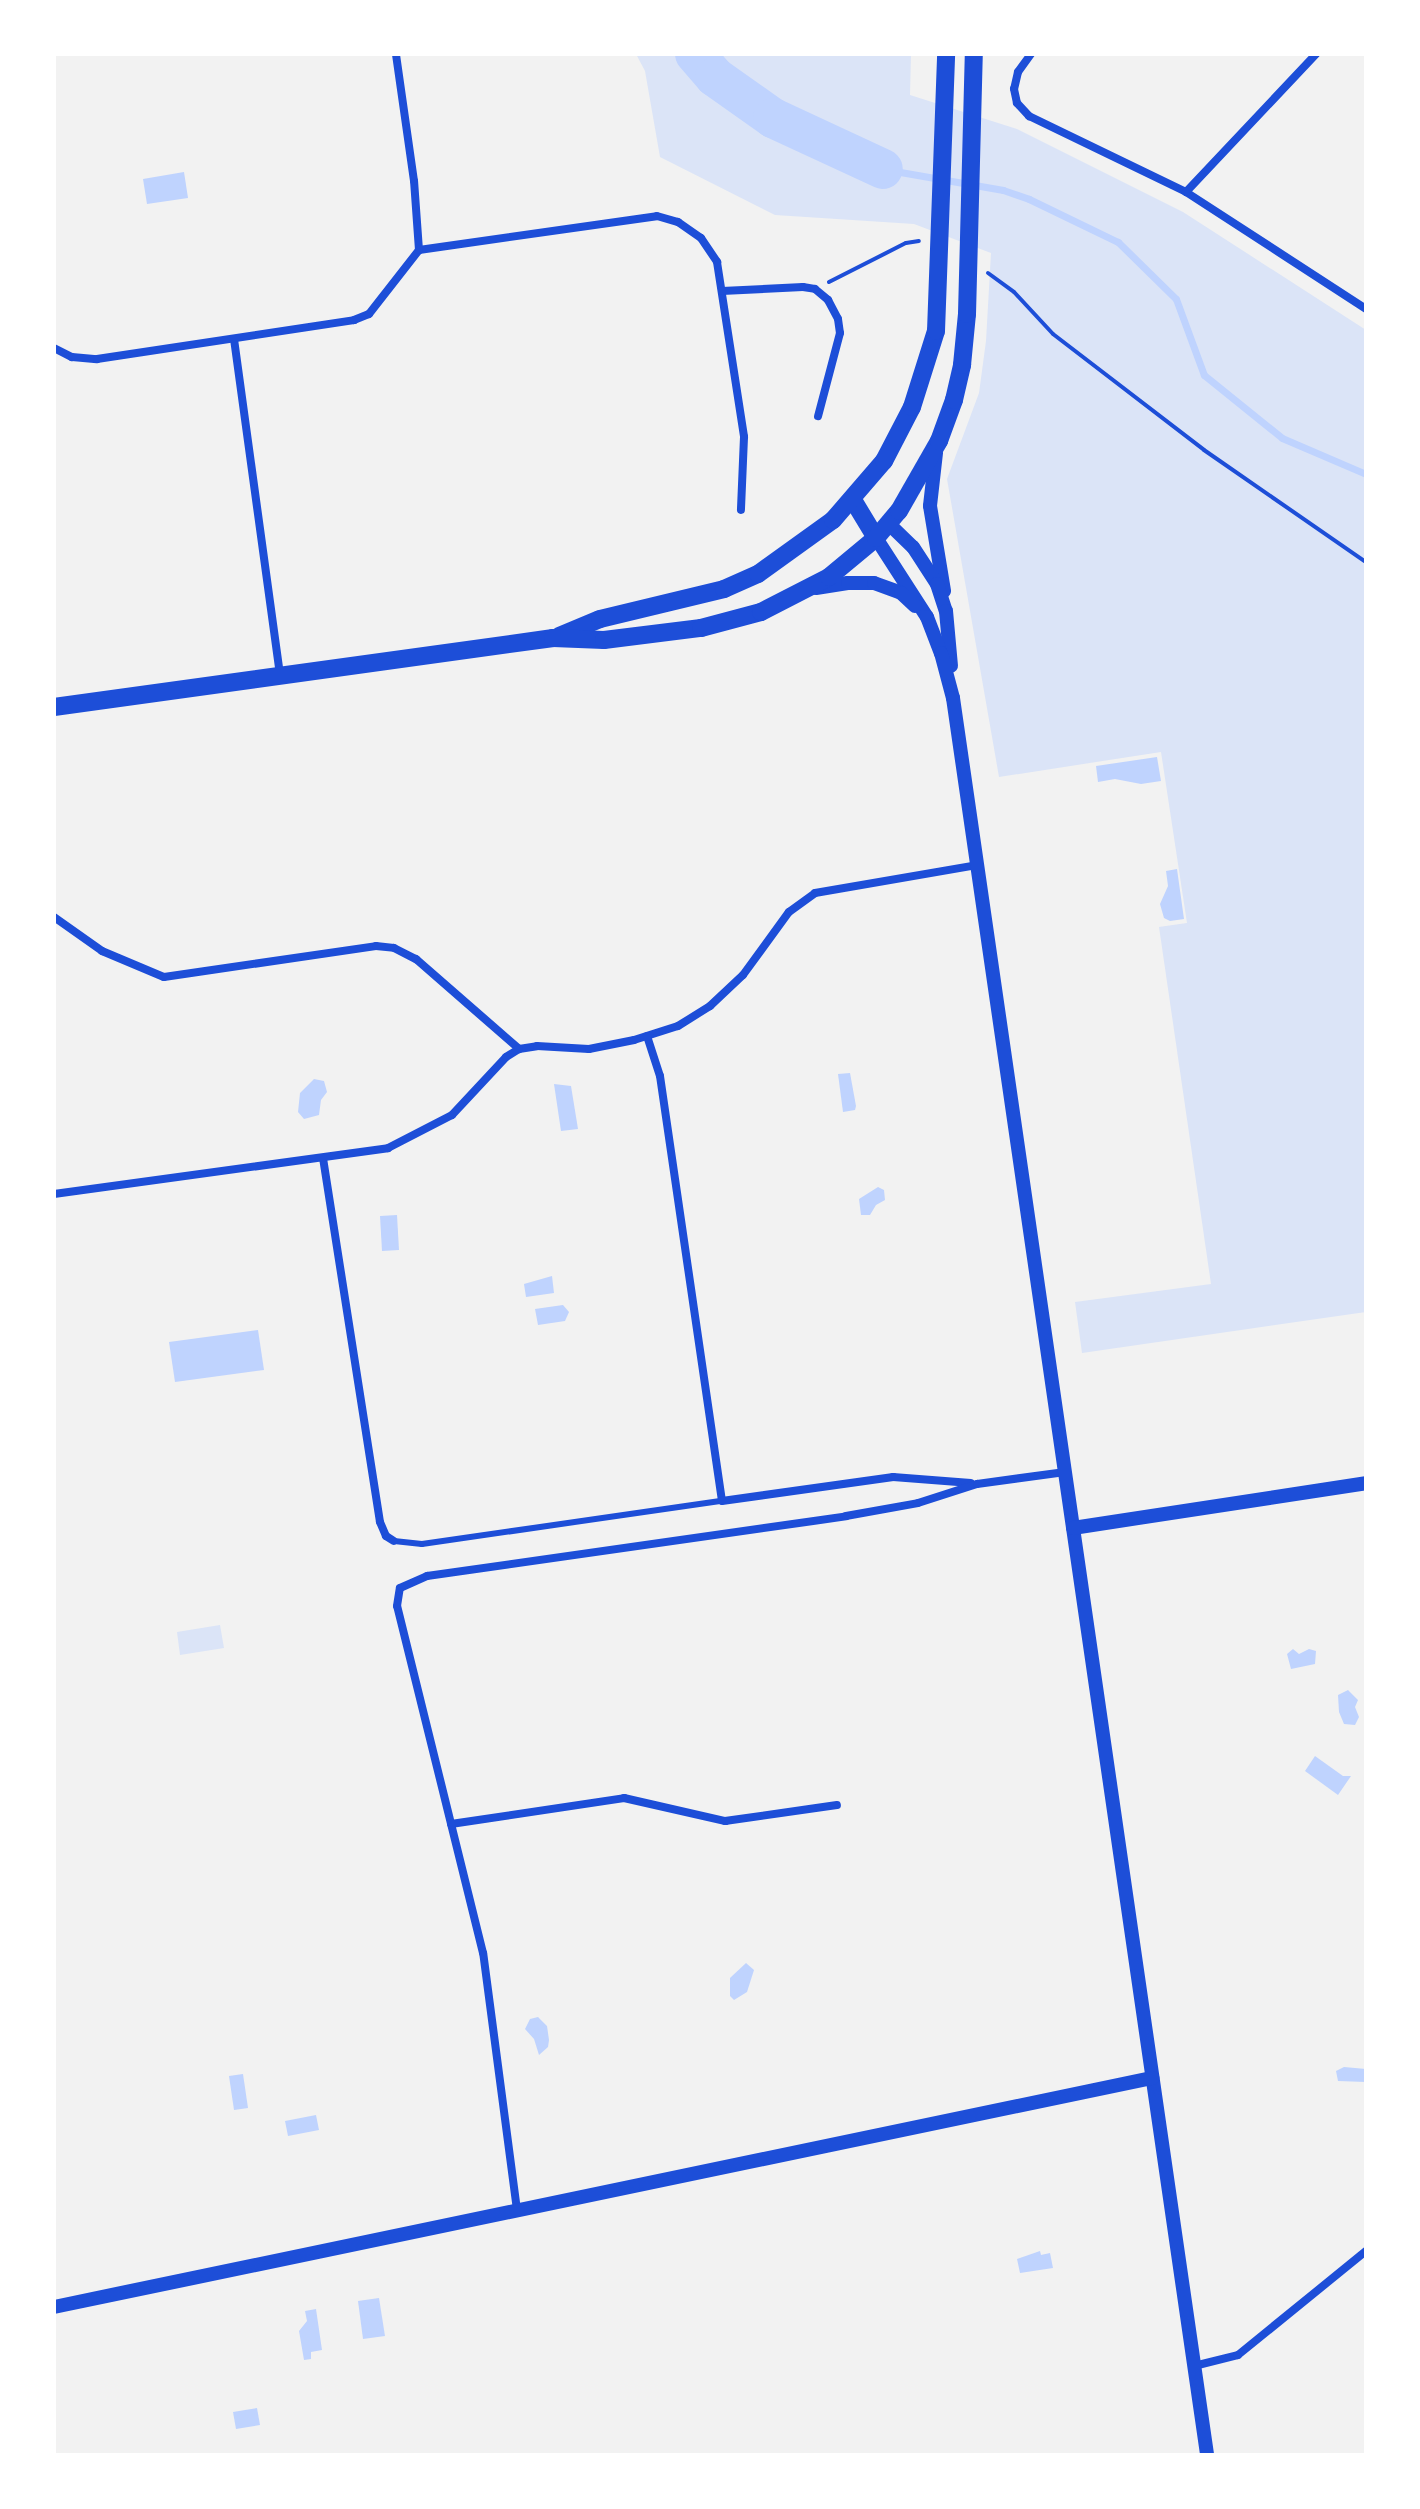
<!DOCTYPE html>
<style>
body{margin:0}
#map{position:relative;width:1420px;height:2509px;overflow:hidden;background:#f2f2f2;font-family:"PT Sans Narrow",sans-serif}
div>[style]{position:absolute}
.green>*{inset:0;background:#dbe4f7}
.water>*{inset:0;background:#bfd3fe}
.stream>*{height:7px;margin:-3.5px;padding:0 3.5px;transform-origin:3.5px;border-radius:3.5px;background:#bfd3fe}
.river>*{height:40px;margin:-20px;padding:0 20px;transform-origin:20px;border-radius:20px;background:#bfd3fe}
.path>*{height:4px;margin:-2px;padding:0 2px;transform-origin:2px;border-radius:2px;background:#1d4ed8}
.service>*{height:6px;margin:-3px;padding:0 3px;transform-origin:3px;border-radius:3px;background:#1d4ed8}
.minor>*{height:8px;margin:-4px;padding:0 4px;transform-origin:4px;border-radius:4px;background:#1d4ed8}
.tertiary>*{height:14px;margin:-7px;padding:0 7px;transform-origin:7px;border-radius:7px;background:#1d4ed8}
.trunk>*{height:18px;margin:-9px;padding:0 9px;transform-origin:9px;border-radius:9px;background:#1d4ed8}
span{translate:-50% -50%;white-space:nowrap;text-align:center;line-height:1.15;-webkit-text-stroke:6px #fff;paint-order:stroke}
.frame{position:absolute;inset:0;border:56px solid #fff;pointer-events:none}
</style>
<div id="map">
<div class="green">
<div style="clip-path:polygon(636px 54px,911px 54px,910px 95px,1017px 129px,1183px 212px,1366px 330px,1366px 1312px,1082px 1353px,1075px 1302px,1211px 1284px,1159px 927px,1187px 923px,1161px 752px,999px 777px,947px 479px,979px 393px,986px 341px,991px 253px,914px 224px,775px 215px,660px 157px,645px 71px)"></div>
<div style="clip-path:polygon(220px 1625px,224px 1648px,180px 1655px,177px 1632px)"></div>
</div>
<div class="water">
<div style="clip-path:polygon(184px 172px,188px 198px,147px 204px,143px 179px)"></div>
<div style="clip-path:polygon(1157px 757px,1161px 781px,1141px 784px,1115px 779px,1098px 782px,1096px 766px)"></div>
<div style="clip-path:polygon(1177px 869px,1184px 919px,1170px 921px,1164px 918px,1160px 904px,1168px 886px,1166px 871px)"></div>
<div style="clip-path:polygon(850px 1073px,856px 1106px,855px 1110px,843px 1112px,838px 1074px)"></div>
<div style="clip-path:polygon(314px 1079px,324px 1081px,327px 1092px,321px 1100px,319px 1115px,304px 1119px,298px 1112px,300px 1093px)"></div>
<div style="clip-path:polygon(554px 1084px,571px 1086px,578px 1129px,561px 1131px)"></div>
<div style="clip-path:polygon(878px 1187px,884px 1190px,885px 1200px,876px 1205px,870px 1215px,861px 1215px,859px 1199px)"></div>
<div style="clip-path:polygon(397px 1215px,399px 1250px,382px 1251px,380px 1216px)"></div>
<div style="clip-path:polygon(552px 1276px,554px 1293px,526px 1297px,524px 1284px)"></div>
<div style="clip-path:polygon(563px 1305px,569px 1312px,565px 1321px,538px 1325px,535px 1309px)"></div>
<div style="clip-path:polygon(258px 1330px,264px 1370px,175px 1382px,169px 1342px)"></div>
<div style="clip-path:polygon(1293px 1649px,1299px 1654px,1309px 1649px,1316px 1651px,1315px 1664px,1291px 1669px,1287px 1654px)"></div>
<div style="clip-path:polygon(1348px 1690px,1358px 1700px,1355px 1707px,1359px 1717px,1355px 1725px,1344px 1724px,1339px 1712px,1338px 1695px)"></div>
<div style="clip-path:polygon(1315px 1756px,1343px 1776px,1351px 1776px,1338px 1795px,1305px 1771px)"></div>
<div style="clip-path:polygon(746px 1963px,754px 1970px,747px 1992px,734px 2000px,730px 1996px,730px 1978px)"></div>
<div style="clip-path:polygon(538px 2017px,547px 2026px,549px 2040px,548px 2047px,539px 2055px,534px 2039px,525px 2029px,530px 2019px)"></div>
<div style="clip-path:polygon(1344px 2067px,1366px 2069px,1366px 2082px,1338px 2081px,1336px 2071px)"></div>
<div style="clip-path:polygon(243px 2074px,248px 2108px,234px 2110px,229px 2076px)"></div>
<div style="clip-path:polygon(316px 2115px,319px 2130px,288px 2136px,285px 2121px)"></div>
<div style="clip-path:polygon(1040px 2251px,1041px 2255px,1050px 2253px,1053px 2268px,1020px 2273px,1017px 2259px)"></div>
<div style="clip-path:polygon(379px 2298px,385px 2336px,363px 2339px,358px 2301px)"></div>
<div style="clip-path:polygon(316px 2309px,322px 2350px,311px 2352px,311px 2359px,304px 2360px,299px 2331px,307px 2321px,305px 2311px)"></div>
<div style="clip-path:polygon(257px 2408px,260px 2425px,236px 2429px,233px 2412px)"></div>
</div>
<div class="stream">
<div style="left:883px;top:169px;width:122px;rotate:9.9deg"></div>
<div style="left:1003px;top:190px;width:28px;rotate:19deg"></div>
<div style="left:1029px;top:199px;width:99px;rotate:25.8deg"></div>
<div style="left:1118px;top:242px;width:81px;rotate:44.5deg"></div>
<div style="left:1176px;top:299px;width:81px;rotate:69.8deg"></div>
<div style="left:1204px;top:375px;width:100px;rotate:38.9deg"></div>
<div style="left:1282px;top:438px;width:91px;rotate:23.2deg"></div>
</div>
<div class="river">
<div style="left:695px;top:54px;width:30px;rotate:49deg"></div>
<div style="left:715px;top:77px;width:71px;rotate:35.3deg"></div>
<div style="left:773px;top:118px;width:121px;rotate:24.9deg"></div>
</div>
<div class="path">
<div style="left:988px;top:273px;width:32px;rotate:36deg"></div>
<div style="left:1014px;top:292px;width:57px;rotate:47.1deg"></div>
<div style="left:1053px;top:334px;width:190px;rotate:37.5deg"></div>
<div style="left:1204px;top:450px;width:197px;rotate:34.7deg"></div>
<div style="left:829px;top:282px;width:86px;rotate:-26.9deg"></div>
<div style="left:906px;top:243px;width:13px;rotate:-9deg"></div>
</div>
<div class="service">
<div style="left:394px;top:1541px;width:28px;rotate:6deg"></div>
<div style="left:422px;top:1544px;width:303px;rotate:-8.2deg"></div>
</div>
<div class="minor">
<div style="left:1031px;top:54px;width:22px;rotate:126deg"></div>
<div style="left:1018px;top:72px;width:17px;rotate:103deg"></div>
<div style="left:1014px;top:89px;width:14px;rotate:78deg"></div>
<div style="left:1017px;top:103px;width:18px;rotate:47deg"></div>
<div style="left:1029px;top:116px;width:174px;rotate:25.8deg"></div>
<div style="left:1186px;top:192px;width:215px;rotate:33deg"></div>
<div style="left:1186px;top:192px;width:190px;rotate:-46.7deg"></div>
<div style="left:419px;top:250px;width:240px;rotate:-8.1deg"></div>
<div style="left:657px;top:216px;width:22px;rotate:16deg"></div>
<div style="left:678px;top:222px;width:28px;rotate:35deg"></div>
<div style="left:701px;top:238px;width:29px;rotate:56deg"></div>
<div style="left:717px;top:262px;width:177px;rotate:81.2deg"></div>
<div style="left:744px;top:437px;width:73px;rotate:92.4deg"></div>
<div style="left:722px;top:291px;width:81px;rotate:-2.8deg"></div>
<div style="left:803px;top:287px;width:12px;rotate:9deg"></div>
<div style="left:815px;top:289px;width:17px;rotate:40deg"></div>
<div style="left:828px;top:300px;width:21px;rotate:62deg"></div>
<div style="left:838px;top:319px;width:14px;rotate:82deg"></div>
<div style="left:840px;top:333px;width:86px;rotate:104.8deg"></div>
<div style="left:234px;top:339px;width:339px;rotate:82.2deg"></div>
<div style="left:54px;top:348px;width:20px;rotate:27deg"></div>
<div style="left:72px;top:357px;width:25px;rotate:5deg"></div>
<div style="left:97px;top:359px;width:260px;rotate:-8.6deg"></div>
<div style="left:354px;top:320px;width:16px;rotate:-22deg"></div>
<div style="left:369px;top:314px;width:81px;rotate:-52deg"></div>
<div style="left:419px;top:250px;width:69px;rotate:-94.1deg"></div>
<div style="left:414px;top:181px;width:128px;rotate:-98.1deg"></div>
<div style="left:54px;top:917px;width:59px;rotate:35.3deg"></div>
<div style="left:102px;top:951px;width:67px;rotate:22.8deg"></div>
<div style="left:164px;top:977px;width:214px;rotate:-8.3deg"></div>
<div style="left:376px;top:946px;width:18px;rotate:6deg"></div>
<div style="left:394px;top:948px;width:25px;rotate:27deg"></div>
<div style="left:416px;top:959px;width:137px;rotate:41.1deg"></div>
<div style="left:519px;top:1049px;width:18px;rotate:-9deg"></div>
<div style="left:537px;top:1046px;width:52px;rotate:3.3deg"></div>
<div style="left:589px;top:1049px;width:46px;rotate:-11.3deg"></div>
<div style="left:634px;top:1040px;width:46px;rotate:-17.7deg"></div>
<div style="left:678px;top:1026px;width:38px;rotate:-32deg"></div>
<div style="left:710px;top:1006px;width:45px;rotate:-43.2deg"></div>
<div style="left:743px;top:975px;width:78px;rotate:-53.9deg"></div>
<div style="left:789px;top:912px;width:32px;rotate:-36deg"></div>
<div style="left:815px;top:893px;width:164px;rotate:-9.8deg"></div>
<div style="left:647px;top:1036px;width:42px;rotate:72deg"></div>
<div style="left:660px;top:1076px;width:429px;rotate:81.7deg"></div>
<div style="left:722px;top:1501px;width:173px;rotate:-8deg"></div>
<div style="left:893px;top:1477px;width:78px;rotate:4.4deg"></div>
<div style="left:323px;top:1158px;width:368px;rotate:81.1deg"></div>
<div style="left:380px;top:1522px;width:15px;rotate:67deg"></div>
<div style="left:386px;top:1536px;width:9px;rotate:32deg"></div>
<div style="left:54px;top:1194px;width:337px;rotate:-7.8deg"></div>
<div style="left:388px;top:1148px;width:72px;rotate:-27.3deg"></div>
<div style="left:452px;top:1115px;width:79px;rotate:-47deg"></div>
<div style="left:506px;top:1057px;width:15px;rotate:-32deg"></div>
<div style="left:451px;top:1824px;width:175px;rotate:-8.5deg"></div>
<div style="left:624px;top:1798px;width:104px;rotate:12.8deg"></div>
<div style="left:725px;top:1821px;width:113px;rotate:-8.1deg"></div>
<div style="left:517px;top:2210px;width:259px;rotate:-97.5deg"></div>
<div style="left:483px;top:1953px;width:357px;rotate:-103.9deg"></div>
<div style="left:397px;top:1606px;width:18px;rotate:-81deg"></div>
<div style="left:400px;top:1588px;width:30px;rotate:-24deg"></div>
<div style="left:427px;top:1576px;width:423px;rotate:-8.1deg"></div>
<div style="left:846px;top:1516px;width:73px;rotate:-10.2deg"></div>
<div style="left:918px;top:1503px;width:62px;rotate:-17.9deg"></div>
<div style="left:977px;top:1484px;width:89px;rotate:-7.8deg"></div>
<div style="left:1194px;top:2366px;width:45px;rotate:-14deg"></div>
<div style="left:1238px;top:2355px;width:165px;rotate:-39.1deg"></div>
</div>
<div class="tertiary">
<div style="left:936px;top:453px;width:53px;rotate:96.5deg"></div>
<div style="left:930px;top:506px;width:86px;rotate:80.6deg"></div>
<div style="left:889px;top:524px;width:33px;rotate:44deg"></div>
<div style="left:913px;top:547px;width:44px;rotate:57deg"></div>
<div style="left:937px;top:584px;width:28px;rotate:72deg"></div>
<div style="left:946px;top:611px;width:55px;rotate:84.8deg"></div>
<div style="left:876px;top:538px;width:94px;rotate:57.2deg"></div>
<div style="left:927px;top:617px;width:39px;rotate:69deg"></div>
<div style="left:941px;top:653px;width:47px;rotate:75.1deg"></div>
<div style="left:953px;top:698px;width:1775px;rotate:81.77deg"></div>
<div style="left:816px;top:588px;width:32px;rotate:-9deg"></div>
<div style="left:848px;top:583px;width:26px"></div>
<div style="left:874px;top:583px;width:29px;rotate:20deg"></div>
<div style="left:901px;top:593px;width:19px;rotate:43deg"></div>
<div style="left:1073px;top:1528px;width:296px;rotate:-8.7deg"></div>
<div style="left:54px;top:2307px;width:1122px;rotate:-11.78deg"></div>
</div>
<div class="trunk">
<div style="left:853px;top:500px;width:44px;rotate:58.8deg"></div>
<div style="left:559px;top:636px;width:44px;rotate:-22.5deg"></div>
<div style="left:600px;top:619px;width:128px;rotate:-13.6deg"></div>
<div style="left:724px;top:589px;width:37px;rotate:-24deg"></div>
<div style="left:758px;top:574px;width:92px;rotate:-35.8deg"></div>
<div style="left:833px;top:520px;width:78px;rotate:-49.2deg"></div>
<div style="left:884px;top:461px;width:61px;rotate:-62.6deg"></div>
<div style="left:912px;top:407px;width:80px;rotate:-72.5deg"></div>
<div style="left:936px;top:331px;width:277px;rotate:-87.9deg"></div>
<div style="left:54px;top:707px;width:504px;rotate:-7.87deg"></div>
<div style="left:553px;top:638px;width:51px;rotate:2.2deg"></div>
<div style="left:604px;top:640px;width:98px;rotate:-7.1deg"></div>
<div style="left:701px;top:628px;width:62px;rotate:-14.9deg"></div>
<div style="left:761px;top:612px;width:76px;rotate:-27.2deg"></div>
<div style="left:829px;top:577px;width:61px;rotate:-39.7deg"></div>
<div style="left:876px;top:538px;width:35px;rotate:-50deg"></div>
<div style="left:899px;top:511px;width:81px;rotate:-60.3deg"></div>
<div style="left:939px;top:441px;width:44px;rotate:-69.9deg"></div>
<div style="left:954px;top:400px;width:36px;rotate:-77deg"></div>
<div style="left:962px;top:365px;width:51px;rotate:-84.4deg"></div>
<div style="left:967px;top:314px;width:260px;rotate:-88.5deg"></div>
</div>
<div class="frame"></div>
</div>
